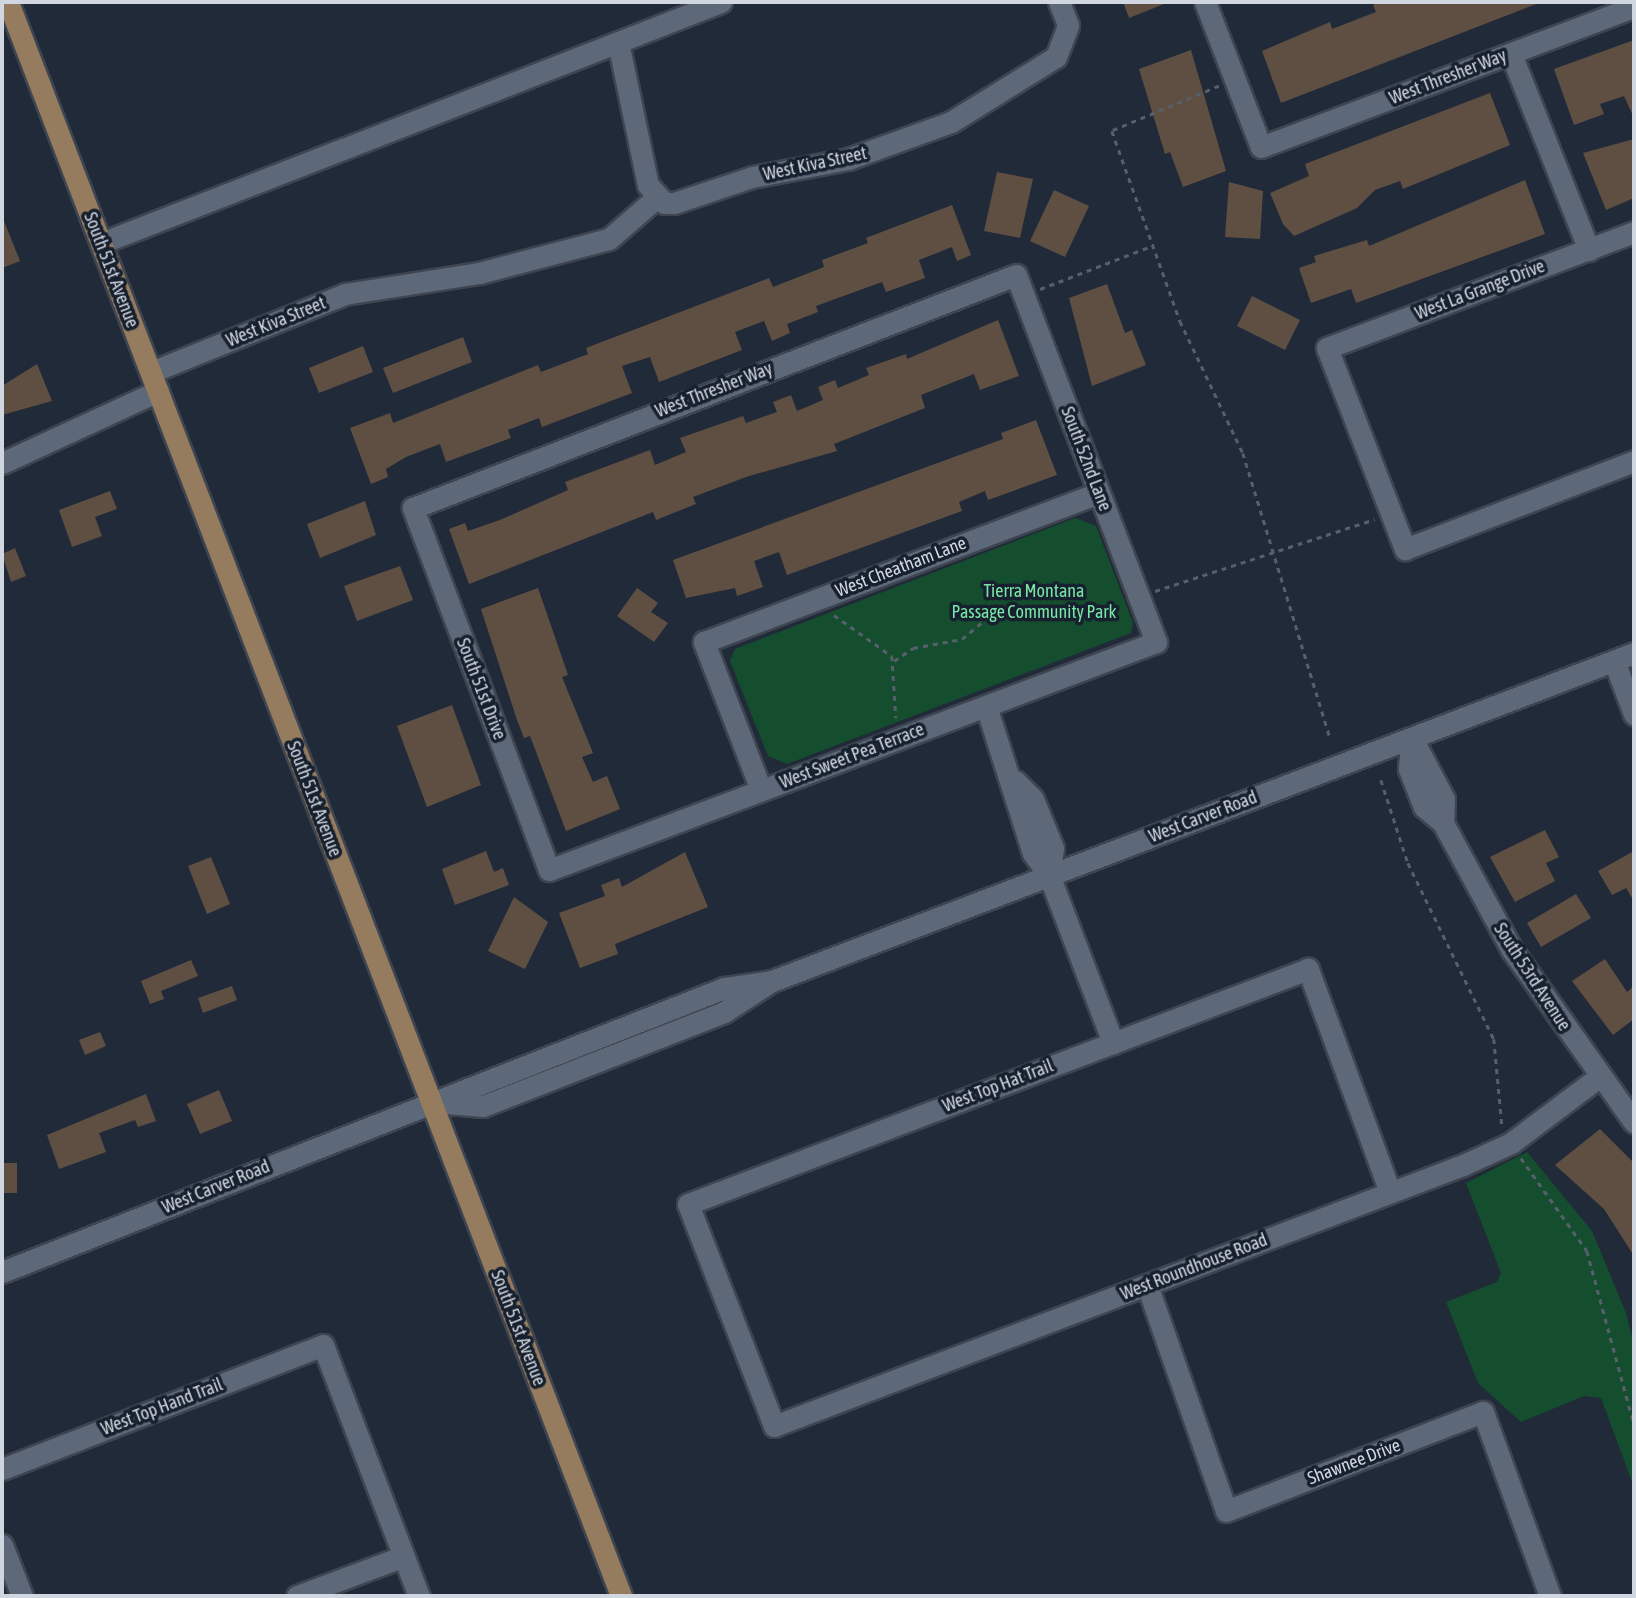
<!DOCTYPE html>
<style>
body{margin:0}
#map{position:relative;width:1636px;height:1598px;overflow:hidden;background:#212a38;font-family:"Asap Condensed",sans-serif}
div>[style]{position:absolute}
.green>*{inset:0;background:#144e2f}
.building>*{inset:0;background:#5f4f43}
.path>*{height:2.5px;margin-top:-1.25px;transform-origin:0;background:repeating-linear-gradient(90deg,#575f6b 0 5px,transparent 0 10px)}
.roads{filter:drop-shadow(2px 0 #3e4551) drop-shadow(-2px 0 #3e4551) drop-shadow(0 2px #3e4551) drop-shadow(0 -2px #3e4551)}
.minor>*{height:21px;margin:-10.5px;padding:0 10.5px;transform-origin:10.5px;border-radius:10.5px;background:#5d6878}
.major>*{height:21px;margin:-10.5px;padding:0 10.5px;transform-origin:10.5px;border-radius:10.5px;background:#957c5f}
span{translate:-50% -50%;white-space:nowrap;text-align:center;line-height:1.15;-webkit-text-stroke:7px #17202e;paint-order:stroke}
.street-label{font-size:18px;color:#d1d7e0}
.park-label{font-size:18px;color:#78e6a5}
.frame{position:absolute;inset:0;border:4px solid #d1d7e0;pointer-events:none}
</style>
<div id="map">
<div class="green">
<div style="clip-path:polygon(1075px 518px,1096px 526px,1133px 623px,1131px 633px,787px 764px,768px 756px,730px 661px,735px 649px)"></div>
<div style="clip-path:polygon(1527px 1152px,1592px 1231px,1626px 1313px,1634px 1344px,1634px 1487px,1601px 1398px,1584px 1396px,1521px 1422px,1478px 1383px,1446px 1302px,1497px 1282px,1501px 1273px,1466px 1183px)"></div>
</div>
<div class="building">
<div style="clip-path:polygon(1123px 2px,1169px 2px,1129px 18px)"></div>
<div style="clip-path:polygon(1380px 2px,1539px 2px,1539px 3px,1281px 103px,1262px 51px,1330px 22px,1332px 29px,1376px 12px,1373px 5px)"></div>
<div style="clip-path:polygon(1634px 40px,1634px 118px,1624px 96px,1600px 104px,1604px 114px,1574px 125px,1554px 69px)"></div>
<div style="clip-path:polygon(1191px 50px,1226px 171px,1183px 187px,1170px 152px,1165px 154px,1139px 69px)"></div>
<div style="clip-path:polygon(1490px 93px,1510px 145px,1403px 189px,1400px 181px,1375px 190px,1357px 208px,1294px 236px,1283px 224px,1270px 193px,1309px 176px,1305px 164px)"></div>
<div style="clip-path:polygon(1634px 139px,1634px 198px,1606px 210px,1583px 153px)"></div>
<div style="clip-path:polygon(997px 172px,1033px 179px,1020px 238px,984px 231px)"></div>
<div style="clip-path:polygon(1525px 180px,1545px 234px,1356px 303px,1351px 289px,1311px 303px,1299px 268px,1316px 262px,1314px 256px,1367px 240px,1369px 246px)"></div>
<div style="clip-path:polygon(1229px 182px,1263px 191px,1260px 239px,1225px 237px)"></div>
<div style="clip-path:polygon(1054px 190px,1089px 206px,1065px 257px,1030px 241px)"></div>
<div style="clip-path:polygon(952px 205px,971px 255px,957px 261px,952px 247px,919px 260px,925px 278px,886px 292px,882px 282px,816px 306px,818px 312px,787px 324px,790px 333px,772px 341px,764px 321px,735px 332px,742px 350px,659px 382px,650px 357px,622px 366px,632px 393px,542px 427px,539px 418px,508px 430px,511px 438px,446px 462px,440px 444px,406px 457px,386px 469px,388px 477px,371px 484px,350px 428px,390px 413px,393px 423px,538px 365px,541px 372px,588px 354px,586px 348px,769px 278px,773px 287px,824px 267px,822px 260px,868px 243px,866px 238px)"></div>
<div style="clip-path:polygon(2px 216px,20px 261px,2px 268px)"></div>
<div style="clip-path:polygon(1107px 284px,1125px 333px,1132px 330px,1146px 365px,1092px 386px,1069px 298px)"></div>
<div style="clip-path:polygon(1252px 296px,1300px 320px,1285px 350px,1237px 326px)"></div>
<div style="clip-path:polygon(998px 320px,1019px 376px,980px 390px,974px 374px,921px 395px,925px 408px,834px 444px,837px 451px,746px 477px,693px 497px,696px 504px,656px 520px,653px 512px,469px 584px,449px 529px,465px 523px,468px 531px,500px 520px,568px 490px,565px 482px,650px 450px,655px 465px,686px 452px,680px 438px,743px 416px,746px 423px,777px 412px,773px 402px,791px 395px,797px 411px,823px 400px,818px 387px,835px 380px,838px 388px,869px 375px,866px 368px,906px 354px,907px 359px)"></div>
<div style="clip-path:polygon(463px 337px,472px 362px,393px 393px,383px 368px)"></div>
<div style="clip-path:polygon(363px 346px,373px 372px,319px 393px,309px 368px)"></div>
<div style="clip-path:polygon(37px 364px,52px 401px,2px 415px,2px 386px)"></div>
<div style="clip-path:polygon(1036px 420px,1057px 475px,988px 500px,985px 491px,959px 502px,962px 511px,787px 575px,779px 552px,754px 561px,763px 587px,737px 596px,735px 588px,686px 598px,673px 560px,1003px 439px,1001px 433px)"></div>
<div style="clip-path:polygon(110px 491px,117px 509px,95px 517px,102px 536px,72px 547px,59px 510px)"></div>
<div style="clip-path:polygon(365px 501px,376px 535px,320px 558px,307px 524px)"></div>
<div style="clip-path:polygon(15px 548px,26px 576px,11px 582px,2px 554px)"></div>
<div style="clip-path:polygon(400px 566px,413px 600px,357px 621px,344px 586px)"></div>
<div style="clip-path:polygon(538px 588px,568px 675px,562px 677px,593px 753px,582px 757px,593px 782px,607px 776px,620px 809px,566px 831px,530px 736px,524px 738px,517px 720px,481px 609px)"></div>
<div style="clip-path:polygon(637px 588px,658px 603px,651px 612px,668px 623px,654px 642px,617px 616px)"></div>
<div style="clip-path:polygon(452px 705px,481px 785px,427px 807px,397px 726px)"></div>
<div style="clip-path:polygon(1545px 830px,1559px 857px,1546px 863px,1555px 881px,1515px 902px,1490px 857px)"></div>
<div style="clip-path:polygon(486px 851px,494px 872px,503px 868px,509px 885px,455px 905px,442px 869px)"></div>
<div style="clip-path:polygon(1634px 851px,1634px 901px,1626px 888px,1612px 895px,1598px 871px)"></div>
<div style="clip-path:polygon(685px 852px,708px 907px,615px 944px,618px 954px,580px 968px,559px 913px,605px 896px,601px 885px,619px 878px,622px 887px)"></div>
<div style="clip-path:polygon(211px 857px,230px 904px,207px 914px,188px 866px)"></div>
<div style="clip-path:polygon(1576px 894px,1591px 918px,1541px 947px,1527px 923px)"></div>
<div style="clip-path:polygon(514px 897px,548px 922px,525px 969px,488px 951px)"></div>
<div style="clip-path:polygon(1605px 959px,1627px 992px,1634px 986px,1634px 1019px,1613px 1035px,1572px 981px)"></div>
<div style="clip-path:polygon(191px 960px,198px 976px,161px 991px,164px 999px,150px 1004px,141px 981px)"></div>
<div style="clip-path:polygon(232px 986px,237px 1000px,203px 1013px,198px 998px)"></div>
<div style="clip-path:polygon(100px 1032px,106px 1046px,85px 1055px,79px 1040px)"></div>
<div style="clip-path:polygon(219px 1090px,232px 1121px,200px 1134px,187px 1104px)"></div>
<div style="clip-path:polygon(146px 1094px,156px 1121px,138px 1127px,135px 1120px,99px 1133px,106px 1152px,59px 1169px,47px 1135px)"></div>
<div style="clip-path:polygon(1600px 1129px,1634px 1163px,1634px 1256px,1604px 1209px,1555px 1165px)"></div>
<div style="clip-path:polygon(2px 1163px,17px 1163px,17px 1193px,2px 1193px)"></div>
</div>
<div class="path">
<div style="left:1219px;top:86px;width:116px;rotate:157.2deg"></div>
<div style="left:1112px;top:131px;width:202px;rotate:70.3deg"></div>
<div style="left:1180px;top:321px;width:146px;rotate:64.5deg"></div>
<div style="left:1243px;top:453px;width:300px;rotate:73deg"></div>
<div style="left:1040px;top:289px;width:122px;rotate:-21.1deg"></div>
<div style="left:1155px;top:591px;width:231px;rotate:-18.1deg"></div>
<div style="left:834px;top:615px;width:71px;rotate:35.3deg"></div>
<div style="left:892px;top:656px;width:62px;rotate:86.3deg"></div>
<div style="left:894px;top:661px;width:23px;rotate:-34deg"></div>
<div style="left:913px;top:648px;width:50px;rotate:-10.4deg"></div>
<div style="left:962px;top:639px;width:31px;rotate:-40deg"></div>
<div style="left:1381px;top:780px;width:87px;rotate:72deg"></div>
<div style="left:1408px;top:863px;width:196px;rotate:64deg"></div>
<div style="left:1494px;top:1039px;width:86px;rotate:84.7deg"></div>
<div style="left:1521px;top:1158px;width:114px;rotate:54.6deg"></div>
<div style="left:1587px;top:1251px;width:179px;rotate:74.8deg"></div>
</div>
<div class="roads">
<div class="minor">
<div style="left:1205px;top:2px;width:155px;rotate:68.9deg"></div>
<div style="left:1261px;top:147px;width:398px;rotate:-20.6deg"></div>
<div style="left:618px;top:42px;width:146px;rotate:78.2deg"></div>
<div style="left:648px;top:185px;width:24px;rotate:48deg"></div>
<div style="left:664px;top:203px;width:10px"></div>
<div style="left:674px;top:203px;width:82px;rotate:-18.4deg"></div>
<div style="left:752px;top:177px;width:98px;rotate:-10.6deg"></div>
<div style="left:848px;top:159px;width:109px;rotate:-19.8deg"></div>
<div style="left:951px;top:122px;width:123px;rotate:-31.8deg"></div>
<div style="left:1056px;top:57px;width:34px;rotate:-69deg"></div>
<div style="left:1068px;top:25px;width:25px;rotate:-111deg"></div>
<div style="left:1511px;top:54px;width:211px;rotate:68.3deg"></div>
<div style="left:1634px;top:232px;width:328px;rotate:159.3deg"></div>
<div style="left:1327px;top:348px;width:216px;rotate:68.8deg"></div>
<div style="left:1405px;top:549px;width:245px;rotate:-21deg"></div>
<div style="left:101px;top:243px;width:665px;rotate:-21.24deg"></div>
<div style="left:1016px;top:275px;width:393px;rotate:69.1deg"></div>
<div style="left:1156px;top:642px;width:648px;rotate:159.41deg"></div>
<div style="left:549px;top:870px;width:387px;rotate:-110.6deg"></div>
<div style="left:413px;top:508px;width:646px;rotate:-21.13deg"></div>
<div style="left:151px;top:372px;width:209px;rotate:-21.9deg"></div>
<div style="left:345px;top:294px;width:136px;rotate:-8.9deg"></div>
<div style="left:479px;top:273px;width:134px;rotate:-14.7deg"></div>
<div style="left:609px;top:239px;width:62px;rotate:-41.1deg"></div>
<div style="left:2px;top:463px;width:172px;rotate:-24.8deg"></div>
<div style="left:1614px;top:661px;width:57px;rotate:69.3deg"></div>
<div style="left:986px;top:706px;width:154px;rotate:72.3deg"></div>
<div style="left:1033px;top:853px;width:27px;rotate:54deg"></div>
<div style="left:1049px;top:875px;width:180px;rotate:69.1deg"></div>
<div style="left:1412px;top:738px;width:31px;rotate:96deg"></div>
<div style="left:1409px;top:769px;width:41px;rotate:68.5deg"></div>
<div style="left:1424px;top:807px;width:25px;rotate:40deg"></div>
<div style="left:1443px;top:823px;width:145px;rotate:61.5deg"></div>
<div style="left:1512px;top:950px;width:211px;rotate:54.7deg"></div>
<div style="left:1412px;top:738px;width:69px;rotate:62.3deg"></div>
<div style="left:1444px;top:799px;width:24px;rotate:92deg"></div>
<div style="left:1015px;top:781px;width:25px;rotate:45deg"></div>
<div style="left:1033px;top:799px;width:53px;rotate:67.8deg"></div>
<div style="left:1053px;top:848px;width:27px;rotate:98deg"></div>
<div style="left:761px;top:790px;width:159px;rotate:-111.1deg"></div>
<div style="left:704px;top:642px;width:422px;rotate:-20.7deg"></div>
<div style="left:434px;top:1102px;width:49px;rotate:4.7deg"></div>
<div style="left:483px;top:1106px;width:259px;rotate:-21.3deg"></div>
<div style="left:724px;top:1012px;width:51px;rotate:-33.1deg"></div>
<div style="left:1390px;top:1192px;width:238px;rotate:-110.2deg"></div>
<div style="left:1308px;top:969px;width:663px;rotate:159.24deg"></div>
<div style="left:688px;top:1204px;width:238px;rotate:68.8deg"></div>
<div style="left:774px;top:1426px;width:737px;rotate:-20.75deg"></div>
<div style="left:1463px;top:1165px;width:53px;rotate:-24.6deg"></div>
<div style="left:1511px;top:1143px;width:110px;rotate:-36.9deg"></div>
<div style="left:2px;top:1272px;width:776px;rotate:-21.47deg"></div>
<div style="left:724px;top:988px;width:49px;rotate:-8.3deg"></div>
<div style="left:772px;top:981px;width:922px;rotate:-20.83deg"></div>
<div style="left:1147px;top:1285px;width:239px;rotate:70.7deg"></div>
<div style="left:1226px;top:1511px;width:275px;rotate:-21.1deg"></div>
<div style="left:1483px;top:1412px;width:196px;rotate:70deg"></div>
<div style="left:2px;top:1469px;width:344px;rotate:-21.1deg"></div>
<div style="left:323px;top:1345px;width:269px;rotate:69.1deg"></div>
<div style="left:2px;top:1545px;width:55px;rotate:68.6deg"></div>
<div style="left:297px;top:1596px;width:114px;rotate:-20.5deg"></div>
</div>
<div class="major">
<div style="left:8px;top:2px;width:1708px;rotate:68.96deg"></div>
</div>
</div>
<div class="street-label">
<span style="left:1448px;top:77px;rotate:-21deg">West Thresher Way</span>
<span style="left:815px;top:164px;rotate:-12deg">West Kiva Street</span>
<span style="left:111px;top:270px;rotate:69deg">South 51st Avenue</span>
<span style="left:1480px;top:290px;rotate:-21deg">West La Grange Drive</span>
<span style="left:276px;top:322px;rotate:-22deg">West Kiva Street</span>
<span style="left:714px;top:390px;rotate:-21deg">West Thresher Way</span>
<span style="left:1086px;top:459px;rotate:69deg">South 52nd Lane</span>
<span style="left:901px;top:567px;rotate:-21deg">West Cheatham Lane</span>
<span style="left:481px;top:689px;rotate:69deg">South 51st Drive</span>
<span style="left:852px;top:756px;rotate:-21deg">West Sweet Pea Terrace</span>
<span style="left:314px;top:799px;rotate:69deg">South 51st Avenue</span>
<span style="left:1203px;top:817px;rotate:-21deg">West Carver Road</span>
<span style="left:1532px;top:977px;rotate:57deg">South 53rd Avenue</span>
<span style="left:998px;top:1086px;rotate:-21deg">West Top Hat Trail</span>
<span style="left:216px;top:1187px;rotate:-22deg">West Carver Road</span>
<span style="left:1194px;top:1267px;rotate:-21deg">West Roundhouse Road</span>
<span style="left:518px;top:1328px;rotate:69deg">South 51st Avenue</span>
<span style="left:162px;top:1407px;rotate:-21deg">West Top Hand Trail</span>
<span style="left:1354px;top:1462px;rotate:-21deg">Shawnee Drive</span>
</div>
<div class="park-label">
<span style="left:1034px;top:602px">Tierra Montana<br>Passage Community Park</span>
</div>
<div class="frame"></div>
</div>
